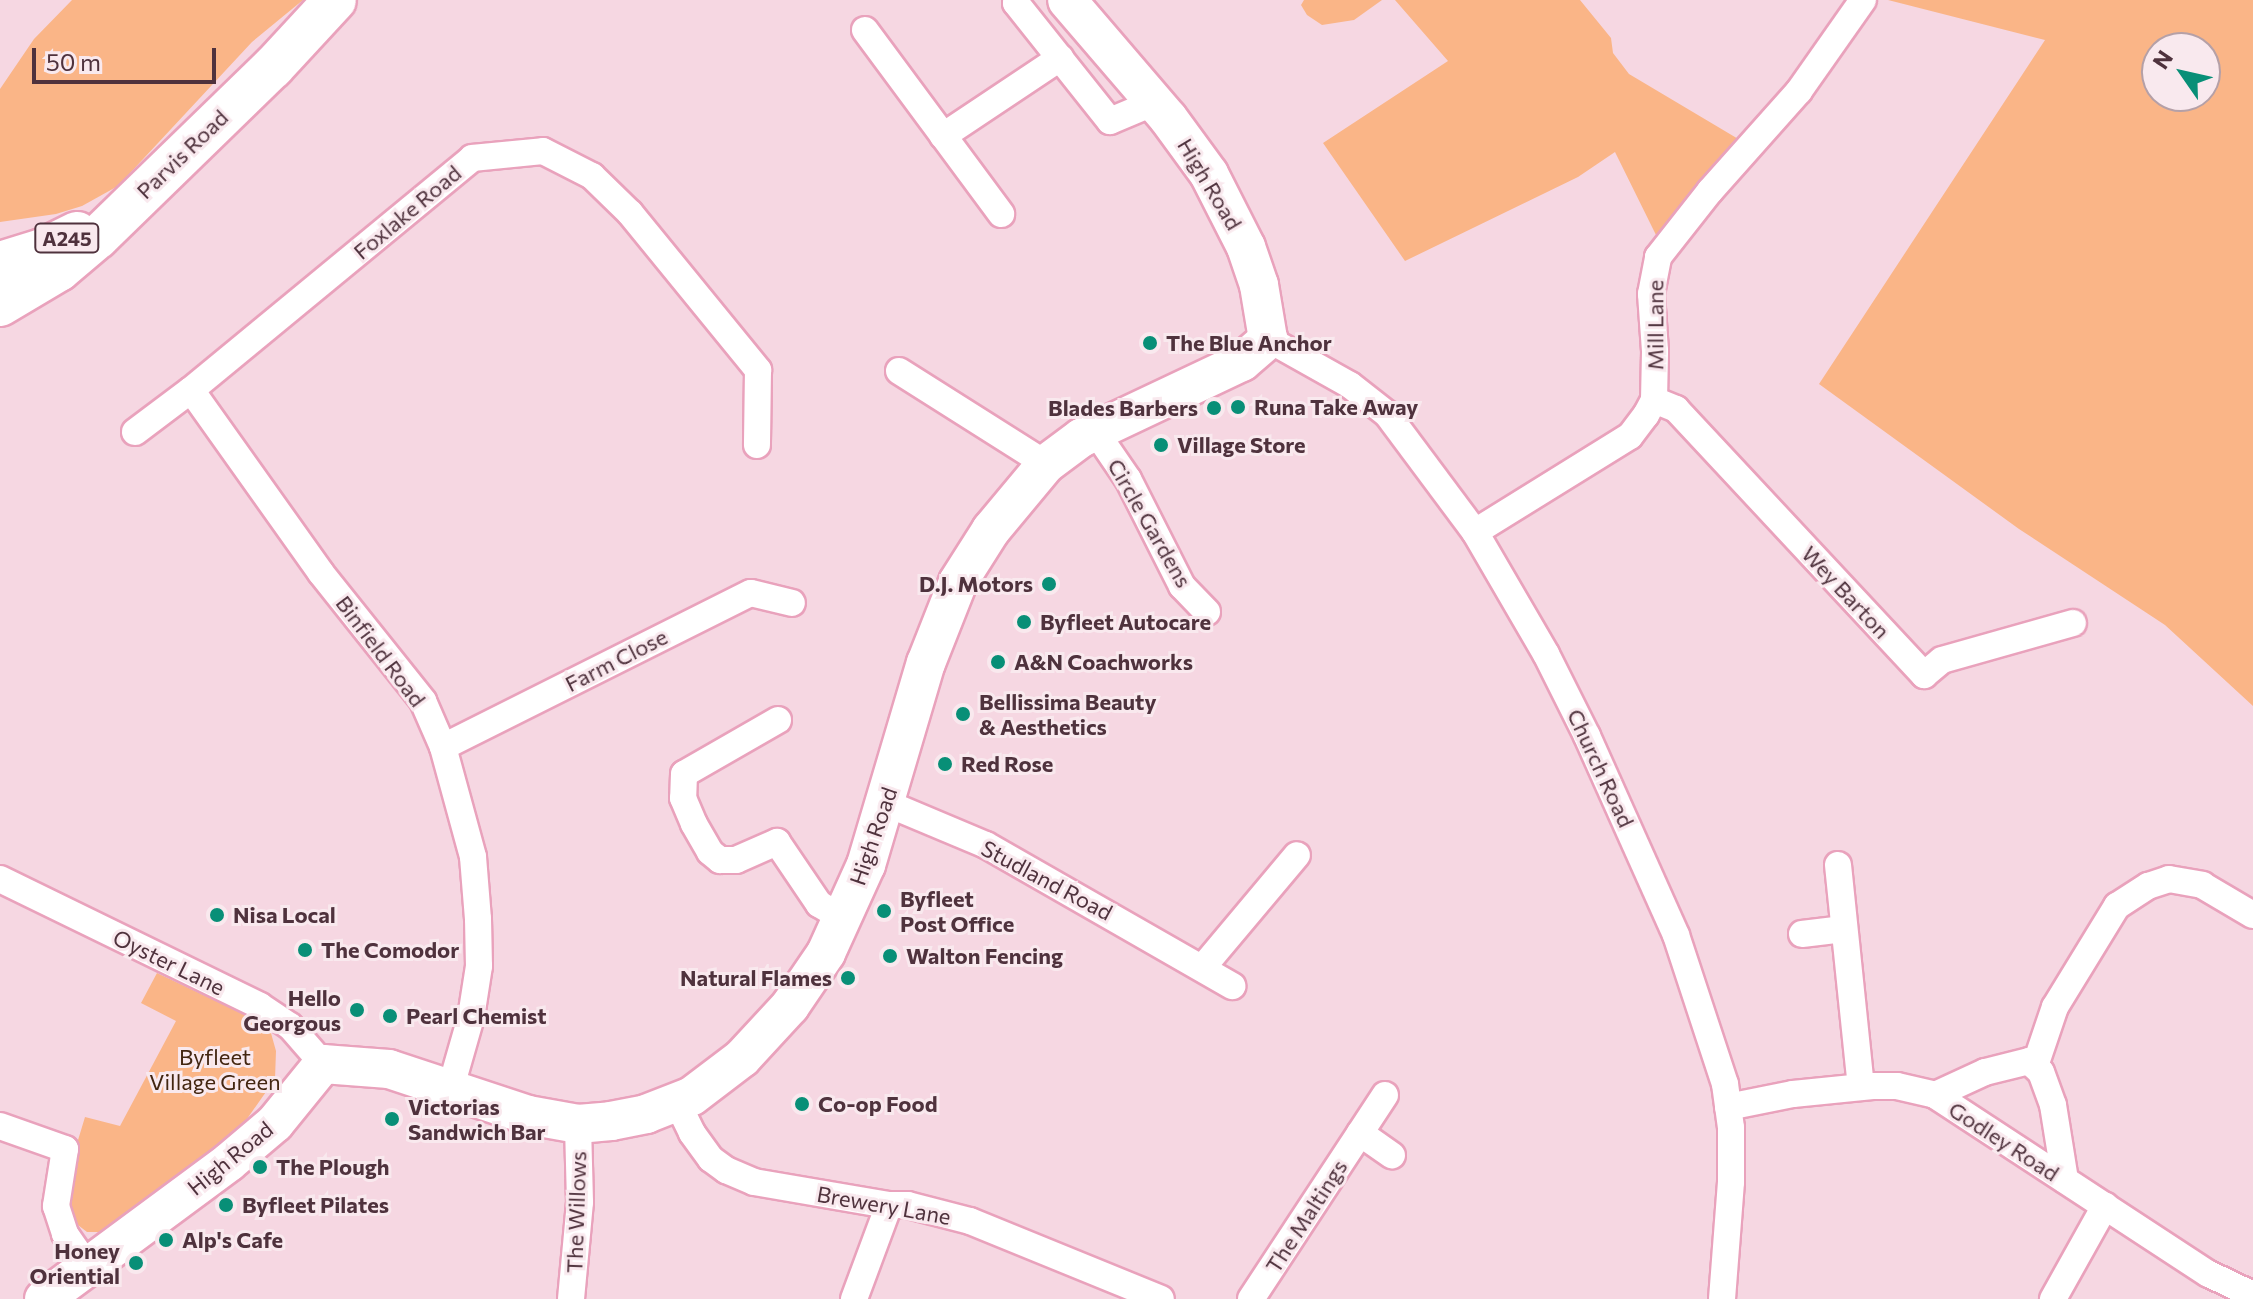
<!DOCTYPE html>
<style>
body{margin:0}
#map{position:relative;width:2253px;height:1299px;overflow:hidden;background:#f6d7e2;font-family:Commissioner,sans-serif}
div>[style]{position:absolute}
.green>*{inset:0;background:#fab587}
.roads{filter:drop-shadow(2px 0 #e9a2bc) drop-shadow(-2px 0 #e9a2bc) drop-shadow(0 2px #e9a2bc) drop-shadow(0 -2px #e9a2bc)}
.street>*{height:26px;margin:-13px;padding:0 13px;transform-origin:13px;border-radius:13px;background:#fff}
.secondary>*{height:38px;margin:-19px;padding:0 19px;transform-origin:19px;border-radius:19px;background:#fff}
.primary>*{height:42px;margin:-21px;padding:0 21px;transform-origin:21px;border-radius:21px;background:#fff}
.dots>*{width:22px;height:22px;translate:-50% -50%;box-sizing:border-box;border:4px solid #f9e9ee;border-radius:50%}
span{translate:-50% -50%;white-space:nowrap;text-align:center;line-height:1.15;-webkit-text-stroke:6px #f9e9ee;paint-order:stroke}
.shield-label span{padding:2px 6px;background:#f9e9ee;border:2px solid;border-radius:6px;-webkit-text-stroke-width:0}
.shield-label{font-size:20px;color:#4f323d;font-weight:700}
.street-label{font-size:22px;color:#4f323d}
.poi-label{font-size:22px;color:#4f323d;font-weight:700}
.left{translate:0 -50%;text-align:left}
.right{translate:-100% -50%;text-align:right}
.park-label{font-size:22px;color:#432611}
.north{position:absolute;left:2141px;top:32px;width:80px;height:80px;box-sizing:border-box;background:#f9e9ee;border:2px solid #b5a0a7;border-radius:50%;rotate:304deg;font-size:22px;font-weight:700;line-height:32px;text-align:center;color:#4f323d}
.north::after{content:'';display:block;margin:auto;width:28px;height:36px;background:#088f77;clip-path:polygon(50% 0,100% 100%,50% 72%,0 100%)}
.scale{position:absolute;left:32px;top:48px;width:184px;height:36px;box-sizing:border-box;border:4px solid #4f323d;border-top:0;padding-left:10px;font-size:24px;line-height:28px;white-space:nowrap;color:#4f323d;-webkit-text-stroke:6px #f9e9ee;paint-order:stroke}
</style>
<div id="map">
<div class="green">
<div style="clip-path:polygon(72px 0,303px 0,252px 42px,118px 186px,82px 206px,56px 214px,0 222px,0 89px,34px 39px)"></div>
<div style="clip-path:polygon(1304px 0,1382px 0,1354px 20px,1322px 25px,1307px 15px,1301px 5px)"></div>
<div style="clip-path:polygon(1395px 0,1580px 0,1611px 38px,1613px 53px,1629px 74px,1745px 143px,1656px 235px,1615px 152px,1578px 177px,1405px 261px,1323px 143px,1448px 61px)"></div>
<div style="clip-path:polygon(evenodd,1888px 0,2253px 0,2253px 706px,2165px 625px,2019px 529px,1819px 384px,2045px 40px,1888px 0,2157px 48px,2205px 48px,2205px 96px,2157px 96px,2157px 48px)"></div>
<div style="clip-path:polygon(157px 973px,269px 1026px,276px 1051px,275px 1079px,235px 1136px,101px 1232px,87px 1232px,74px 1222px,68px 1197px,72px 1160px,85px 1117px,120px 1126px,176px 1021px,141px 1003px)"></div>
</div>
<div class="roads">
<div class="street">
<div style="left:1017px;top:0;width:3px;rotate:108deg"></div>
<div style="left:1016px;top:3px;width:151px;rotate:51.5deg"></div>
<div style="left:1110px;top:121px;width:47px;rotate:-22.7deg"></div>
<div style="left:865px;top:30px;width:229px;rotate:53.5deg"></div>
<div style="left:943px;top:136px;width:141px;rotate:-33.7deg"></div>
<div style="left:1268px;top:339px;width:94px;rotate:29.3deg"></div>
<div style="left:1350px;top:385px;width:47px;rotate:38.1deg"></div>
<div style="left:1387px;top:414px;width:147px;rotate:53.3deg"></div>
<div style="left:1475px;top:532px;width:141px;rotate:59.8deg"></div>
<div style="left:1546px;top:654px;width:92px;rotate:63.4deg"></div>
<div style="left:1587px;top:736px;width:218px;rotate:65.9deg"></div>
<div style="left:1676px;top:935px;width:157px;rotate:71.8deg"></div>
<div style="left:1725px;top:1084px;width:44px;rotate:82.2deg"></div>
<div style="left:1731px;top:1128px;width:54px;rotate:90deg"></div>
<div style="left:1731px;top:1182px;width:117px;rotate:94.4deg"></div>
<div style="left:899px;top:371px;width:174px;rotate:32.3deg"></div>
<div style="left:191px;top:390px;width:224px;rotate:54.6deg"></div>
<div style="left:321px;top:573px;width:164px;rotate:51.4deg"></div>
<div style="left:423px;top:701px;width:50px;rotate:66.5deg"></div>
<div style="left:443px;top:747px;width:114px;rotate:74.7deg"></div>
<div style="left:473px;top:857px;width:62px;rotate:85.4deg"></div>
<div style="left:478px;top:919px;width:47px;rotate:88.8deg"></div>
<div style="left:479px;top:966px;width:52px;rotate:98.9deg"></div>
<div style="left:471px;top:1017px;width:76px;rotate:106deg"></div>
<div style="left:1654px;top:400px;width:24px;rotate:22deg"></div>
<div style="left:1676px;top:409px;width:364px;rotate:47deg"></div>
<div style="left:1924px;top:675px;width:23px;rotate:-40deg"></div>
<div style="left:1942px;top:660px;width:136px;rotate:-15.8deg"></div>
<div style="left:1095px;top:431px;width:58px;rotate:55.5deg"></div>
<div style="left:1128px;top:479px;width:120px;rotate:63.2deg"></div>
<div style="left:1182px;top:586px;width:36px;rotate:46deg"></div>
<div style="left:135px;top:432px;width:70px;rotate:-36.9deg"></div>
<div style="left:191px;top:390px;width:364px;rotate:-39.5deg"></div>
<div style="left:472px;top:158px;width:71px;rotate:-5.6deg"></div>
<div style="left:543px;top:151px;width:55px;rotate:27deg"></div>
<div style="left:592px;top:176px;width:53px;rotate:44.2deg"></div>
<div style="left:630px;top:213px;width:203px;rotate:50.8deg"></div>
<div style="left:758px;top:370px;width:75px;rotate:90.8deg"></div>
<div style="left:1475px;top:532px;width:182px;rotate:-31.8deg"></div>
<div style="left:1630px;top:436px;width:26px;rotate:-53deg"></div>
<div style="left:1646px;top:415px;width:17px;rotate:-62deg"></div>
<div style="left:1654px;top:400px;width:49px;rotate:-88.8deg"></div>
<div style="left:1655px;top:351px;width:57px;rotate:-94deg"></div>
<div style="left:1651px;top:294px;width:38px;rotate:-79deg"></div>
<div style="left:1658px;top:257px;width:84px;rotate:-51.8deg"></div>
<div style="left:1710px;top:191px;width:134px;rotate:-48.3deg"></div>
<div style="left:1799px;top:91px;width:111px;rotate:-54.9deg"></div>
<div style="left:778px;top:720px;width:108px;rotate:150.1deg"></div>
<div style="left:684px;top:774px;width:24px;rotate:92deg"></div>
<div style="left:683px;top:798px;width:28px;rotate:67deg"></div>
<div style="left:694px;top:824px;width:32px;rotate:60deg"></div>
<div style="left:710px;top:852px;width:13px;rotate:39deg"></div>
<div style="left:720px;top:860px;width:16px"></div>
<div style="left:736px;top:860px;width:45px;rotate:-23.7deg"></div>
<div style="left:777px;top:842px;width:75px;rotate:55.9deg"></div>
<div style="left:819px;top:904px;width:27px;rotate:31deg"></div>
<div style="left:443px;top:747px;width:344px;rotate:-26.6deg"></div>
<div style="left:751px;top:593px;width:42px;rotate:13.7deg"></div>
<div style="left:886px;top:803px;width:108px;rotate:22.8deg"></div>
<div style="left:986px;top:845px;width:284px;rotate:29.8deg"></div>
<div style="left:1838px;top:865px;width:223px;rotate:84.1deg"></div>
<div style="left:0;top:879px;width:289px;rotate:26deg"></div>
<div style="left:260px;top:1006px;width:36px;rotate:34deg"></div>
<div style="left:290px;top:1026px;width:50px;rotate:49deg"></div>
<div style="left:1802px;top:934px;width:42px;rotate:-6.8deg"></div>
<div style="left:1203px;top:967px;width:146px;rotate:-50deg"></div>
<div style="left:2035px;top:1066px;width:62px;rotate:-71.3deg"></div>
<div style="left:2055px;top:1007px;width:119px;rotate:-58.5deg"></div>
<div style="left:2117px;top:906px;width:37px;rotate:-33deg"></div>
<div style="left:2148px;top:886px;width:22px;rotate:-18deg"></div>
<div style="left:2169px;top:879px;width:34px;rotate:10deg"></div>
<div style="left:2202px;top:885px;width:59px;rotate:30.5deg"></div>
<div style="left:1935px;top:1095px;width:55px;rotate:-24.7deg"></div>
<div style="left:1985px;top:1072px;width:45px;rotate:-14deg"></div>
<div style="left:2029px;top:1061px;width:16px;rotate:43deg"></div>
<div style="left:2041px;top:1072px;width:35px;rotate:70deg"></div>
<div style="left:2053px;top:1105px;width:76px;rotate:80.9deg"></div>
<div style="left:678px;top:1104px;width:32px;rotate:64deg"></div>
<div style="left:692px;top:1133px;width:32px;rotate:54deg"></div>
<div style="left:711px;top:1159px;width:19px;rotate:36deg"></div>
<div style="left:726px;top:1170px;width:30px;rotate:23deg"></div>
<div style="left:754px;top:1182px;width:137px;rotate:9.7deg"></div>
<div style="left:889px;top:1205px;width:19px"></div>
<div style="left:908px;top:1205px;width:64px;rotate:14.5deg"></div>
<div style="left:970px;top:1221px;width:206px;rotate:22.2deg"></div>
<div style="left:1728px;top:1107px;width:66px;rotate:-11.3deg"></div>
<div style="left:1793px;top:1094px;width:80px;rotate:-5.7deg"></div>
<div style="left:1873px;top:1086px;width:24px"></div>
<div style="left:1897px;top:1086px;width:39px;rotate:13deg"></div>
<div style="left:1935px;top:1095px;width:327px;rotate:33.2deg"></div>
<div style="left:2209px;top:1274px;width:49px;rotate:25.5deg"></div>
<div style="left:0;top:1126px;width:69px;rotate:19.5deg"></div>
<div style="left:65px;top:1149px;width:58px;rotate:99deg"></div>
<div style="left:56px;top:1206px;width:29px;rotate:72deg"></div>
<div style="left:65px;top:1234px;width:40px;rotate:55.1deg"></div>
<div style="left:1360px;top:1133px;width:39px;rotate:35deg"></div>
<div style="left:571px;top:1299px;width:97px;rotate:-84.7deg"></div>
<div style="left:580px;top:1202px;width:78px;rotate:-91.5deg"></div>
<div style="left:854px;top:1299px;width:100px;rotate:-69.6deg"></div>
<div style="left:1251px;top:1299px;width:244px;rotate:-56.7deg"></div>
<div style="left:2053px;top:1299px;width:107px;rotate:-60.8deg"></div>
</div>
<div class="secondary">
<div style="left:44px;top:1299px;width:230px;rotate:-36.5deg"></div>
<div style="left:229px;top:1162px;width:60px;rotate:-40.3deg"></div>
<div style="left:275px;top:1123px;width:76px;rotate:-50.9deg"></div>
<div style="left:323px;top:1064px;width:66px;rotate:4.3deg"></div>
<div style="left:389px;top:1069px;width:146px;rotate:18.3deg"></div>
<div style="left:528px;top:1115px;width:51px;rotate:10.2deg"></div>
<div style="left:578px;top:1124px;width:33px;rotate:-5deg"></div>
<div style="left:611px;top:1121px;width:36px;rotate:-11deg"></div>
<div style="left:646px;top:1114px;width:49px;rotate:-21.4deg"></div>
<div style="left:692px;top:1096px;width:63px;rotate:-37.2deg"></div>
<div style="left:742px;top:1058px;width:71px;rotate:-47.3deg"></div>
<div style="left:790px;top:1006px;width:64px;rotate:-55.8deg"></div>
<div style="left:826px;top:953px;width:97px;rotate:-65.6deg"></div>
<div style="left:866px;top:865px;width:211px;rotate:-73.5deg"></div>
<div style="left:926px;top:663px;width:87px;rotate:-68.4deg"></div>
<div style="left:958px;top:582px;width:62px;rotate:-57.6deg"></div>
<div style="left:991px;top:530px;width:86px;rotate:-50.2deg"></div>
<div style="left:1046px;top:464px;width:44px;rotate:-36.6deg"></div>
<div style="left:1081px;top:438px;width:178px;rotate:-25.3deg"></div>
<div style="left:1242px;top:362px;width:35px;rotate:-41deg"></div>
<div style="left:1268px;top:339px;width:55px;rotate:-99.5deg"></div>
<div style="left:1259px;top:285px;width:40px;rotate:-108.9deg"></div>
<div style="left:1246px;top:247px;width:82px;rotate:-116.9deg"></div>
<div style="left:1209px;top:174px;width:69px;rotate:-126.2deg"></div>
<div style="left:1168px;top:118px;width:155px;rotate:-130.6deg"></div>
</div>
<div class="primary">
<div style="left:0;top:263px;width:44px;rotate:-17.2deg"></div>
<div style="left:42px;top:250px;width:39px;rotate:-26deg"></div>
<div style="left:0;top:305px;width:69px;rotate:-30.7deg"></div>
<div style="left:59px;top:270px;width:51px;rotate:-40.2deg"></div>
<div style="left:98px;top:237px;width:244px;rotate:-44.2deg"></div>
<div style="left:273px;top:67px;width:91px;rotate:-47.2deg"></div>
</div>
</div>
<div class="dots">
<div style="left:1150px;top:343px;background:#088f77"></div>
<div style="left:1238px;top:407px;background:#088f77"></div>
<div style="left:1214px;top:408px;background:#088f77"></div>
<div style="left:1161px;top:445px;background:#088f77"></div>
<div style="left:1049px;top:584px;background:#088f77"></div>
<div style="left:1024px;top:622px;background:#088f77"></div>
<div style="left:998px;top:662px;background:#088f77"></div>
<div style="left:963px;top:714px;background:#088f77"></div>
<div style="left:945px;top:764px;background:#088f77"></div>
<div style="left:884px;top:911px;background:#088f77"></div>
<div style="left:217px;top:915px;background:#088f77"></div>
<div style="left:305px;top:950px;background:#088f77"></div>
<div style="left:890px;top:956px;background:#088f77"></div>
<div style="left:848px;top:978px;background:#088f77"></div>
<div style="left:357px;top:1010px;background:#088f77"></div>
<div style="left:390px;top:1016px;background:#088f77"></div>
<div style="left:802px;top:1104px;background:#088f77"></div>
<div style="left:392px;top:1119px;background:#088f77"></div>
<div style="left:260px;top:1167px;background:#088f77"></div>
<div style="left:226px;top:1205px;background:#088f77"></div>
<div style="left:166px;top:1240px;background:#088f77"></div>
<div style="left:136px;top:1263px;background:#088f77"></div>
</div>
<div class="shield-label">
<span style="left:67px;top:238px">A245</span>
</div>
<div class="street-label">
<span style="left:182px;top:154px;rotate:-44deg">Parvis Road</span>
<span style="left:1210px;top:184px;rotate:59deg">High Road</span>
<span style="left:407px;top:212px;rotate:-40deg">Foxlake Road</span>
<span style="left:1655px;top:325px;rotate:-90deg">Mill Lane</span>
<span style="left:1150px;top:523px;rotate:60deg">Circle Gardens</span>
<span style="left:1846px;top:592px;rotate:47deg">Wey Barton</span>
<span style="left:381px;top:651px;rotate:53deg">Binfield Road</span>
<span style="left:616px;top:660px;rotate:-27deg">Farm Close</span>
<span style="left:1601px;top:768px;rotate:65deg">Church Road</span>
<span style="left:873px;top:836px;rotate:-71deg">High Road</span>
<span style="left:1047px;top:880px;rotate:28deg">Studland Road</span>
<span style="left:169px;top:962px;rotate:26deg">Oyster Lane</span>
<span style="left:2004px;top:1141px;rotate:33deg">Godley Road</span>
<span style="left:230px;top:1158px;rotate:-39deg">High Road</span>
<span style="left:884px;top:1205px;rotate:10deg">Brewery Lane</span>
<span style="left:576px;top:1212px;rotate:-88deg">The Willows</span>
<span style="left:1306px;top:1216px;rotate:-57deg">The Maltings</span>
</div>
<div class="poi-label">
<span class="left" style="left:1166px;top:343px">The Blue Anchor</span>
<span class="left" style="left:1254px;top:407px">Runa Take Away</span>
<span class="right" style="left:1198px;top:408px">Blades Barbers</span>
<span class="left" style="left:1177px;top:445px">Village Store</span>
<span class="right" style="left:1033px;top:584px">D.J. Motors</span>
<span class="left" style="left:1040px;top:622px">Byfleet Autocare</span>
<span class="left" style="left:1014px;top:662px">A&amp;N Coachworks</span>
<span class="left" style="left:979px;top:714px">Bellissima Beauty<br>&amp; Aesthetics</span>
<span class="left" style="left:961px;top:764px">Red Rose</span>
<span class="left" style="left:900px;top:911px">Byfleet<br>Post Office</span>
<span class="left" style="left:233px;top:915px">Nisa Local</span>
<span class="left" style="left:321px;top:950px">The Comodor</span>
<span class="left" style="left:906px;top:956px">Walton Fencing</span>
<span class="right" style="left:832px;top:978px">Natural Flames</span>
<span class="right" style="left:341px;top:1010px">Hello<br>Georgous</span>
<span class="left" style="left:406px;top:1016px">Pearl Chemist</span>
<span class="left" style="left:818px;top:1104px">Co-op Food</span>
<span class="left" style="left:408px;top:1119px">Victorias<br>Sandwich Bar</span>
<span class="left" style="left:276px;top:1167px">The Plough</span>
<span class="left" style="left:242px;top:1205px">Byfleet Pilates</span>
<span class="left" style="left:182px;top:1240px">Alp's Cafe</span>
<span class="right" style="left:120px;top:1263px">Honey<br>Oriential</span>
</div>
<div class="park-label">
<span style="left:215px;top:1069px">Byfleet<br>Village Green</span>
</div>
<div class="north">N</div>
<div class="scale">50 m</div>
</div>
